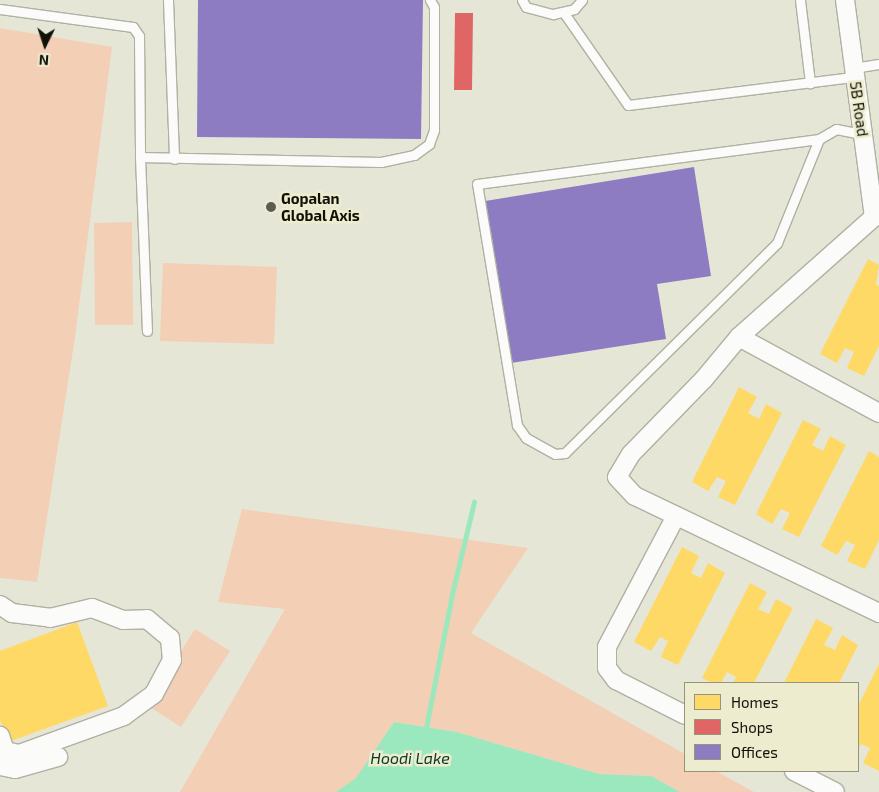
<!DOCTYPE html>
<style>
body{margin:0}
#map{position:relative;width:879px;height:792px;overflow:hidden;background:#e6e6d6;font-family:"Exo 2",sans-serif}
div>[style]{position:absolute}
.green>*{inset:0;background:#f2cfb5}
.water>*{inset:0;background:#9ce8be}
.homes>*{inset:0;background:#ffd966}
.shops>*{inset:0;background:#e06666}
.offices>*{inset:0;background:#8e7cc3}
.stream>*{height:5px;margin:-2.5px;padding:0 2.5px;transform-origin:2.5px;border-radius:2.5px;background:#9ce8be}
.roads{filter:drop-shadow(1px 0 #b0b0a3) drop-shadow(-1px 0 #b0b0a3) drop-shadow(0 1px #b0b0a3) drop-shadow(0 -1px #b0b0a3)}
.service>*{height:9px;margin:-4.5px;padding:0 4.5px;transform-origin:4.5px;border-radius:4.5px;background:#fbfbf9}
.minor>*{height:18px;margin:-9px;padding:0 9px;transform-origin:9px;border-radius:9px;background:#fbfbf9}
.dots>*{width:14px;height:14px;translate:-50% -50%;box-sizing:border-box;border:2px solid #edeccf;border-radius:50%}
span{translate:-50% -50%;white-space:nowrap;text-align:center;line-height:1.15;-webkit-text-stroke:5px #edeccf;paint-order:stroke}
.street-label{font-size:15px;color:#121108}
.poi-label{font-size:15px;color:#121108;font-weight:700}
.left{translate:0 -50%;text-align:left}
.water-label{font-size:16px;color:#093a25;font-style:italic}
.legend{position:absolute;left:684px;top:682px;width:175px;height:90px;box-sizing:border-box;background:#edeccf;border:1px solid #95947f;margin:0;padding:6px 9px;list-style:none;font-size:15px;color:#121108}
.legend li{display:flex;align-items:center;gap:10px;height:25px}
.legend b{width:25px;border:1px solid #95947f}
.north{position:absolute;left:20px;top:20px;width:50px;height:50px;-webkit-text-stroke:4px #edeccf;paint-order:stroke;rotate:184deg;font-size:14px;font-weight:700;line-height:20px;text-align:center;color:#121108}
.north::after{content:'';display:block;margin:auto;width:18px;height:22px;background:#121108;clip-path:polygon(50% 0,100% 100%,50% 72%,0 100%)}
</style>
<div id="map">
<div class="green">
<div style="clip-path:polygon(0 28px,112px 47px,75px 337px,37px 582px,0 578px)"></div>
<div style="clip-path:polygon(132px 222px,133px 325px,95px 325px,94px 223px)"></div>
<div style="clip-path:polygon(163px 263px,277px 267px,274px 344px,160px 341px)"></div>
<div style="clip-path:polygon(242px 509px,528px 548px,471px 633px,685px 754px,685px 771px,716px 771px,754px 792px,680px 792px,651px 776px,599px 774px,457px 732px,394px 722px,356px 779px,336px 792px,180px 792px,285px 609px,218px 602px)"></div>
<div style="clip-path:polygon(195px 629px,230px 651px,181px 727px,147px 705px)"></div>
</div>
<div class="water">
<div style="clip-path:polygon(394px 722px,457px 732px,599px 774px,651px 776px,680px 792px,336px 792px,356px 778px)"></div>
</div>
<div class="homes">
<div style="clip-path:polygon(868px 259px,879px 265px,876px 285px,879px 286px,879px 346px,864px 376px,847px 368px,854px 352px,845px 348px,837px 363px,820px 354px)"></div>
<div style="clip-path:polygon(739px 387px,757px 397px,748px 413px,759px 419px,766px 404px,782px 413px,735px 505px,718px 497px,726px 481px,717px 477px,708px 491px,692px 482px)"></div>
<div style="clip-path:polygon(803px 420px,821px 429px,812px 445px,823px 451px,830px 436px,846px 445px,799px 537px,782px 529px,790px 513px,781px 509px,772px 524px,756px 514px)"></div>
<div style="clip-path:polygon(869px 451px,879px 457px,879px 540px,865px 569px,847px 561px,855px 545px,846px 541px,837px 555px,821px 546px)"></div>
<div style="clip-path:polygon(682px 547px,699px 556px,691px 573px,701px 578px,708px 563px,725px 573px,678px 665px,661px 657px,668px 641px,660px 637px,651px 651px,634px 642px)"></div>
<div style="clip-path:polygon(750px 583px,767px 592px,758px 609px,769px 614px,776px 599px,793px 608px,754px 683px,733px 683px,736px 677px,727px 672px,721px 683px,712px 683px,702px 678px)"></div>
<div style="clip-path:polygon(816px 619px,833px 628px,824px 645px,835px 650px,842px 635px,858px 645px,839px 683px,784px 683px)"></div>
<div style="clip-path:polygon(77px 622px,108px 706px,8px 742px,0 720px,0 651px)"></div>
<div style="clip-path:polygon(879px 664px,879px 771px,863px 763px,870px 748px,861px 744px,858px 749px,858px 706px)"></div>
</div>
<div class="shops">
<div style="clip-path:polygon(455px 13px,473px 13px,472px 90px,454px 90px)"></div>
</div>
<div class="offices">
<div style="clip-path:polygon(198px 0,423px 0,421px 139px,197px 137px)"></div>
<div style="clip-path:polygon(694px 167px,711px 276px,657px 284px,666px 339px,511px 363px,485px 201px)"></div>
</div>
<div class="stream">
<div style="left:425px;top:733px;width:142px;rotate:-79deg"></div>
<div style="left:452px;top:594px;width:95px;rotate:-76.6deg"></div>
</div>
<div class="roads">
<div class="service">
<div style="left:168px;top:0;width:159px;rotate:87.8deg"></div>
<div style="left:522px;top:0;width:8px;rotate:60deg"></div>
<div style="left:526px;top:7px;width:28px;rotate:15deg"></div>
<div style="left:553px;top:14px;width:22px;rotate:-13deg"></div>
<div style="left:574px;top:9px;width:12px;rotate:-48deg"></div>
<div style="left:800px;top:0;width:84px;rotate:83.1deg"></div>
<div style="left:0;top:9px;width:134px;rotate:7.7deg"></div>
<div style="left:133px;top:27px;width:11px;rotate:56deg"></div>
<div style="left:139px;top:36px;width:121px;rotate:89.5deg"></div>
<div style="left:140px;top:157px;width:241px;rotate:1.2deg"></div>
<div style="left:381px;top:162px;width:34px;rotate:-12deg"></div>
<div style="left:414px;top:155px;width:19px;rotate:-36deg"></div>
<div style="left:429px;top:144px;width:15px;rotate:-70deg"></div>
<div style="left:434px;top:130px;width:123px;rotate:-90deg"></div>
<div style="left:434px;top:7px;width:8px;rotate:-120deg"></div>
<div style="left:564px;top:13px;width:112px;rotate:55.2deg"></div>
<div style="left:628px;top:105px;width:228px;rotate:-7.1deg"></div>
<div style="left:853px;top:68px;width:26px;rotate:-9deg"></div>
<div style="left:819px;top:139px;width:112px;rotate:112deg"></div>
<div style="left:777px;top:243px;width:298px;rotate:135.3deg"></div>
<div style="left:565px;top:453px;width:10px;rotate:174deg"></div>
<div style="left:555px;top:454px;width:33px;rotate:-151deg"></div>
<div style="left:526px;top:438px;width:16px;rotate:-125deg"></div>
<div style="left:517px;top:425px;width:244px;rotate:-99.4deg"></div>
<div style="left:477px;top:184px;width:345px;rotate:-7.5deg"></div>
<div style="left:819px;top:139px;width:20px;rotate:-30deg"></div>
<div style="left:836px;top:129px;width:26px;rotate:11deg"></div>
<div style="left:140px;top:157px;width:174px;rotate:87.7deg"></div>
</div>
<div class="minor">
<div style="left:845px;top:0;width:219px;rotate:82.4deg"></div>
<div style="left:874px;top:217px;width:181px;rotate:138.4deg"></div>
<div style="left:739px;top:337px;width:55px;rotate:129.8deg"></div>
<div style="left:704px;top:379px;width:105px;rotate:134.2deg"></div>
<div style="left:631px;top:454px;width:27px;rotate:121deg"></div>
<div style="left:617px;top:477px;width:26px;rotate:47deg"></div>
<div style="left:635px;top:496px;width:271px;rotate:25.6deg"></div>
<div style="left:739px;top:337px;width:159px;rotate:28.5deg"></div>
<div style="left:676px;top:516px;width:148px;rotate:117.8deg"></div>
<div style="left:607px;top:647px;width:21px;rotate:90deg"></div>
<div style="left:607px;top:668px;width:15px;rotate:53deg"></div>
<div style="left:616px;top:680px;width:77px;rotate:26.9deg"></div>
<div style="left:0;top:605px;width:14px;rotate:34deg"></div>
<div style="left:12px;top:613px;width:38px;rotate:7deg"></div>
<div style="left:50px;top:618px;width:43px;rotate:-13.4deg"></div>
<div style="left:92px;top:608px;width:33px;rotate:21deg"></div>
<div style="left:123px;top:620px;width:24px;rotate:-2deg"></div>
<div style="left:147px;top:619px;width:30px;rotate:40deg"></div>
<div style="left:170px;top:638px;width:22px;rotate:85deg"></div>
<div style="left:172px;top:660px;width:38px;rotate:118deg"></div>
<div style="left:154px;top:694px;width:37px;rotate:144deg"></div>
<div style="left:124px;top:716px;width:112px;rotate:160.1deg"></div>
<div style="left:19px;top:754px;width:14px;rotate:-168deg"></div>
<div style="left:5px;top:751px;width:16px;rotate:-108deg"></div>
<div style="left:0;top:766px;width:15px;rotate:11deg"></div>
<div style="left:15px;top:769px;width:45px;rotate:-15.6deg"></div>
<div style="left:794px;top:771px;width:46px;rotate:27.1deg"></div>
</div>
</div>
<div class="dots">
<div style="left:271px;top:207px;background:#5c5c50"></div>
</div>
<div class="street-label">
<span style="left:859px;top:109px;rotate:82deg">5B Road</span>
</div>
<div class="poi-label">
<span class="left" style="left:281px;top:207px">Gopalan<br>Global Axis</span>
</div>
<div class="water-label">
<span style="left:410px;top:758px">Hoodi Lake</span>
</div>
<ul class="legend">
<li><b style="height:14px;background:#ffd966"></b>Homes</li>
<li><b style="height:14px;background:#e06666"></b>Shops</li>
<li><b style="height:14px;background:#8e7cc3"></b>Offices</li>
</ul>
<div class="north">N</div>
</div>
